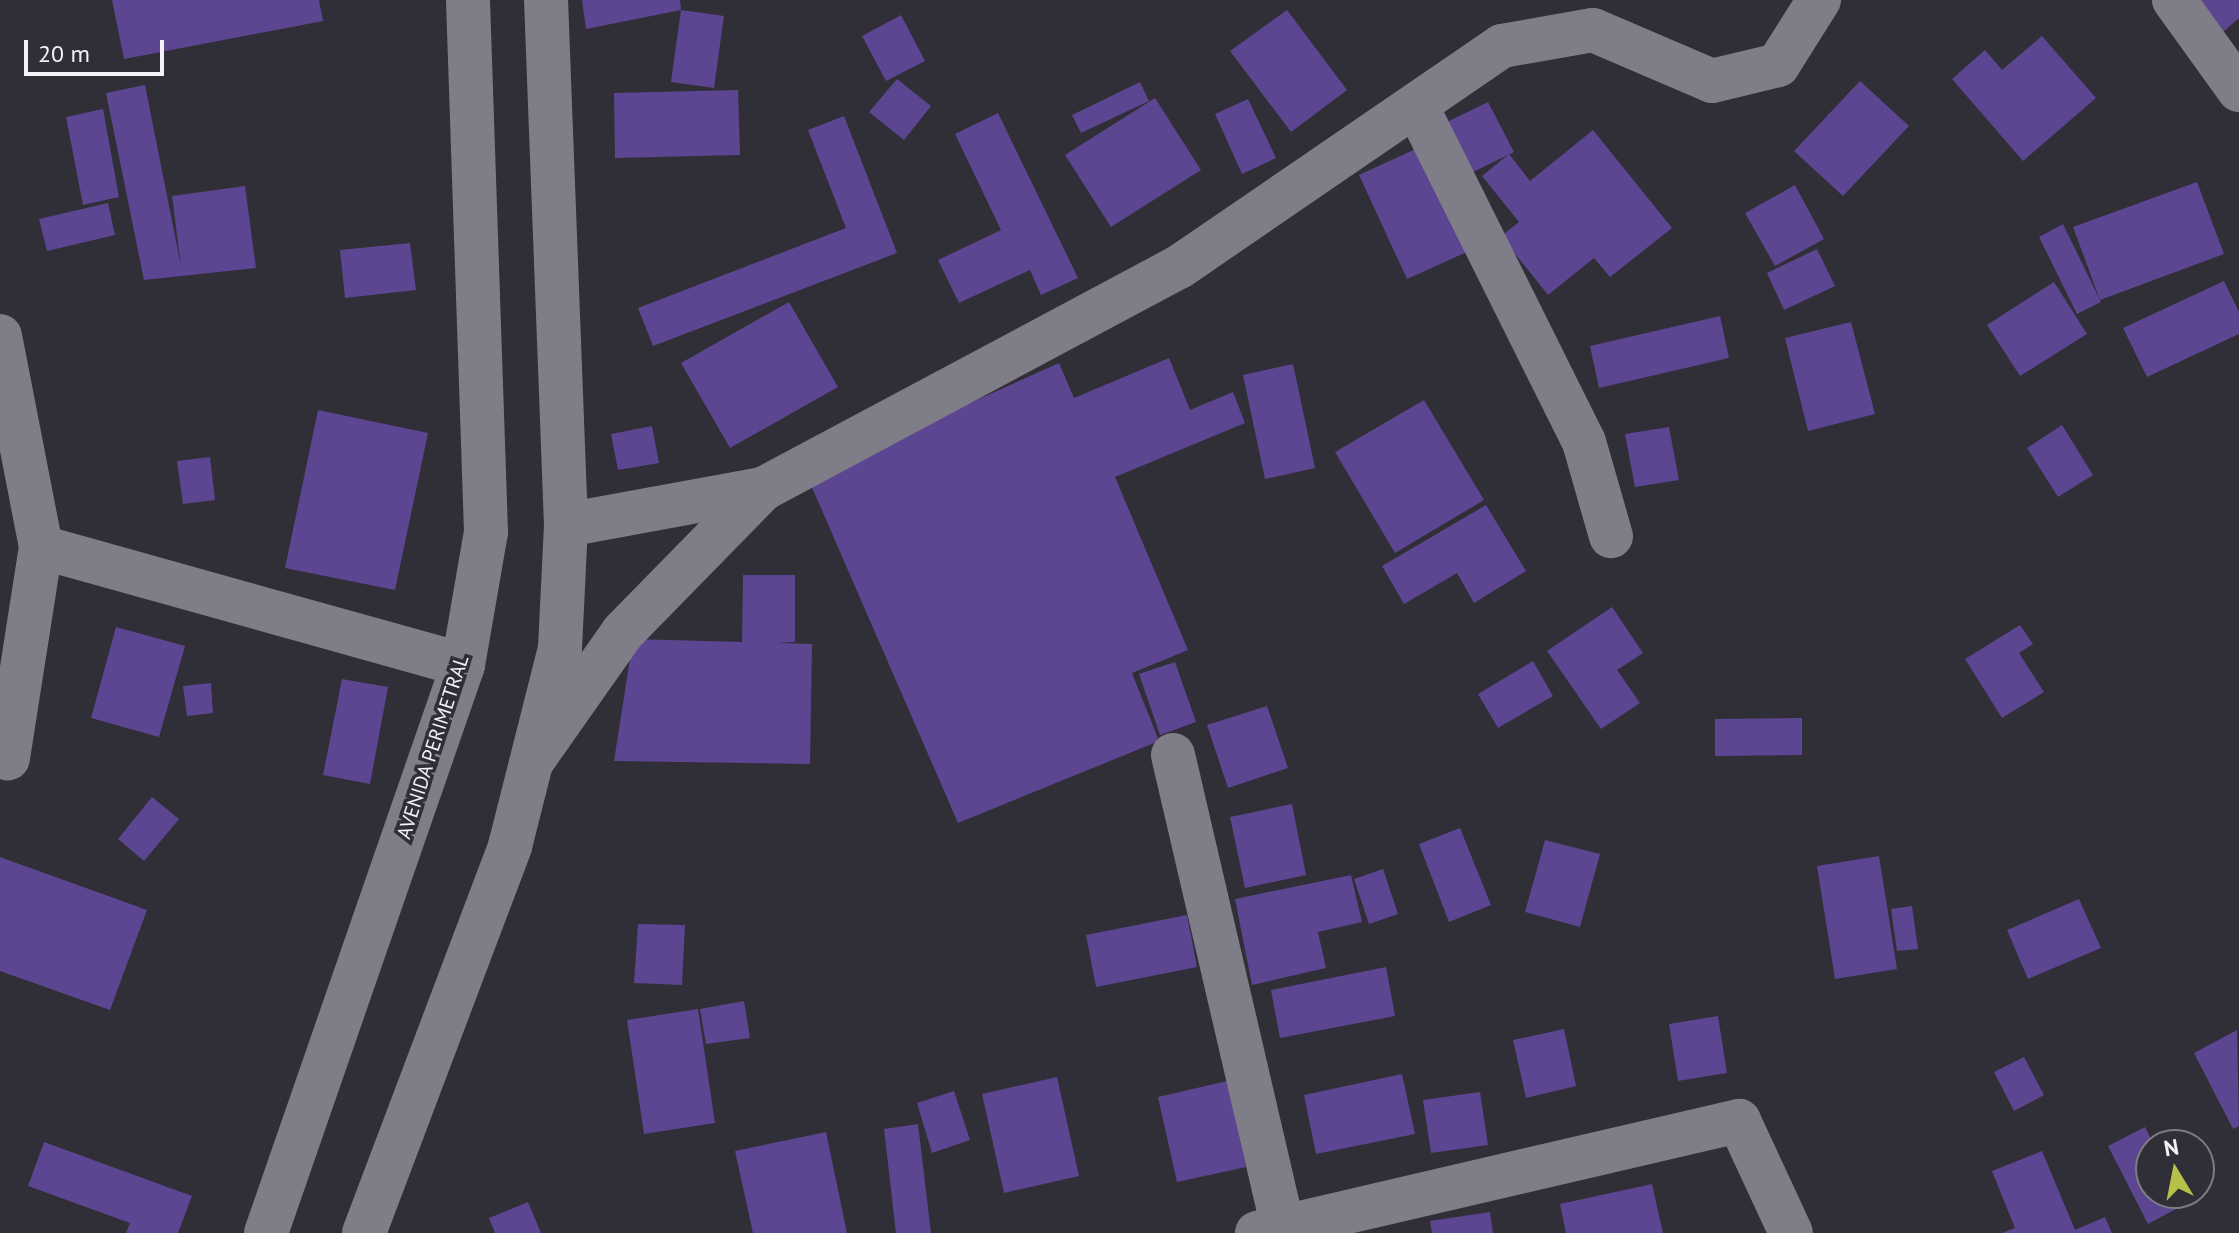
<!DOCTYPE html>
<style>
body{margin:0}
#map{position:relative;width:2239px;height:1233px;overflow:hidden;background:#302e36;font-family:"PT Sans",sans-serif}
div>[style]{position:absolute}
.building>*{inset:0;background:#5c4691}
.minor>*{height:44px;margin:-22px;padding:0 22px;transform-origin:22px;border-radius:22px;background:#7f7d87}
.tertiary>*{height:44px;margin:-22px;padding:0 22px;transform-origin:22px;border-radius:22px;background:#7f7d87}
.secondary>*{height:44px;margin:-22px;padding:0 22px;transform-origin:22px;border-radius:22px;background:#7f7d87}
span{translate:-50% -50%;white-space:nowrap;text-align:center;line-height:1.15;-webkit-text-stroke:7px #302e36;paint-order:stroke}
.street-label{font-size:20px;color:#f2f1f6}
.north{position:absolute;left:2135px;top:1129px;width:80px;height:80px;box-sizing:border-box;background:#302e36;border:2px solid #7e7c83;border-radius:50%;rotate:350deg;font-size:22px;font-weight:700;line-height:32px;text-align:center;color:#f2f1f6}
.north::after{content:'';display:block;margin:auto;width:28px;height:36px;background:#b6c149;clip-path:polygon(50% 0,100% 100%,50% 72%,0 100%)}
.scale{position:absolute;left:24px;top:40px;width:140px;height:36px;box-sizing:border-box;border:4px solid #f2f1f6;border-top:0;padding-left:10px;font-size:24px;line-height:28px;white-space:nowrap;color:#f2f1f6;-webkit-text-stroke:6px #302e36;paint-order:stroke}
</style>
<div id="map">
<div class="building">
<div style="clip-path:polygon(112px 0,319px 0,323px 21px,124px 59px)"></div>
<div style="clip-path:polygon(582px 0,680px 0,681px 10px,724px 16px,714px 88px,671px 82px,681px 10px,586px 29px)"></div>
<div style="clip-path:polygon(2196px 0,2239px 0,2239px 18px,2223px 32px)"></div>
<div style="clip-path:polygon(1287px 10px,1347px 90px,1291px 132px,1230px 51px)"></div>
<div style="clip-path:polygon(901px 15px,925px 61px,886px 81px,862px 36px)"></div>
<div style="clip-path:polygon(2042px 36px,2096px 98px,2023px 161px,1952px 79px,1985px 50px,2002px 70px)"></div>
<div style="clip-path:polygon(897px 79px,931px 106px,904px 140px,869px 112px)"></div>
<div style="clip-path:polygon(1860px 81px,1909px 126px,1843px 196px,1794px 151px)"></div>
<div style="clip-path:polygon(1140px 82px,1149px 101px,1081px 133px,1072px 115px)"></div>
<div style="clip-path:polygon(145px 85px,181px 266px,172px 196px,245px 186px,256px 268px,144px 280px,106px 93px)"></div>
<div style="clip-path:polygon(738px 90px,740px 155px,615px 158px,614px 93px)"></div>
<div style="clip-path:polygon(1155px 98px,1201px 170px,1111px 227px,1065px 155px)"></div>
<div style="clip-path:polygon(1248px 99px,1276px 158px,1242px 174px,1215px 114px)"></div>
<div style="clip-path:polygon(1488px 102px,1514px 152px,1473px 172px,1447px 122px)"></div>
<div style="clip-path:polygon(103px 109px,119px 197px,83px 205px,66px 117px)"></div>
<div style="clip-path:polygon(998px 113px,1078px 278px,1041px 295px,1030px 270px,959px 303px,938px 260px,1001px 230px,955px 134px)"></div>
<div style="clip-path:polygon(844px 116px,897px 253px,653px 346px,638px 308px,846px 228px,808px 130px)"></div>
<div style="clip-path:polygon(1593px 130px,1672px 228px,1610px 277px,1594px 258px,1548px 295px,1501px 236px,1519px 222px,1482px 176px,1509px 154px,1530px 181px)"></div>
<div style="clip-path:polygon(1420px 147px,1469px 251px,1407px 279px,1359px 175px)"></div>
<div style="clip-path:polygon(2197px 182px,2224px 254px,2100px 300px,2073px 227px)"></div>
<div style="clip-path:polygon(1795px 185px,1824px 239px,1775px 266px,1745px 213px)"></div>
<div style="clip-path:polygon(108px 203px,115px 235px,47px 251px,39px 219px)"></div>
<div style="clip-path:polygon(2063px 224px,2101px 302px,2077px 314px,2039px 237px)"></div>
<div style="clip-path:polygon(410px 243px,416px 290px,345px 298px,340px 250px)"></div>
<div style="clip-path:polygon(1817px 249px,1835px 286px,1784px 310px,1767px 273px)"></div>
<div style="clip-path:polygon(2224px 281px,2239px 312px,2239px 334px,2147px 377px,2123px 328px)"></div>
<div style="clip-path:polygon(2054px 282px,2087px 334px,2020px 376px,1987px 325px)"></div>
<div style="clip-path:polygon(789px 302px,838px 387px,730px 448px,681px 363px)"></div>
<div style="clip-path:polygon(1720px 316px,1729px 358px,1599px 388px,1590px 346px)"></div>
<div style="clip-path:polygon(1851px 322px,1875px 414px,1808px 431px,1785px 338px)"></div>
<div style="clip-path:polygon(1169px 358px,1190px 410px,1233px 392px,1245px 423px,1115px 477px,1188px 650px,1132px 673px,1159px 741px,958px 823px,807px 476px,1059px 363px,1074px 398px)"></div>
<div style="clip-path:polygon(1293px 364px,1315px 468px,1265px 479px,1243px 375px)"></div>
<div style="clip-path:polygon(1424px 400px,1484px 500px,1395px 553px,1335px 452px)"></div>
<div style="clip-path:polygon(318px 410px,428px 433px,395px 590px,285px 568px)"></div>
<div style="clip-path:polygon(2062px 425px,2093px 475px,2058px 497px,2027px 448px)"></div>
<div style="clip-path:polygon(652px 426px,659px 463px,618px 470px,611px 434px)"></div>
<div style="clip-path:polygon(1669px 427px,1679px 480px,1635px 487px,1625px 434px)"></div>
<div style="clip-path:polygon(210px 457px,215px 500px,183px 504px,177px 461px)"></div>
<div style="clip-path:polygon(1486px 505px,1526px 571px,1474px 603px,1457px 573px,1404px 604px,1382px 566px)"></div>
<div style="clip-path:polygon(743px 575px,795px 575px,795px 642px,777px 643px,812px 644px,810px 764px,614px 761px,633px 639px,742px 642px)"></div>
<div style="clip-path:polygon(1612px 607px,1643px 653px,1617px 670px,1640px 703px,1601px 729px,1547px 651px)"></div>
<div style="clip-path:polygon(2020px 625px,2033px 644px,2019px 653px,2044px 692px,2002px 718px,1965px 659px)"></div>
<div style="clip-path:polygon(116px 627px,185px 646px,159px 737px,91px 718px)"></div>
<div style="clip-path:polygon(1533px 661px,1553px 696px,1498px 728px,1478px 694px)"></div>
<div style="clip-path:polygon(1175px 662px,1196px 722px,1160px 735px,1139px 674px)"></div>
<div style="clip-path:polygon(342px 679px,388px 687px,370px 784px,323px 775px)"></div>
<div style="clip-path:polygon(211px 683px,213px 713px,187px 716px,183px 686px)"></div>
<div style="clip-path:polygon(1267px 706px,1288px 768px,1228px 788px,1207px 725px)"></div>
<div style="clip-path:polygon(1802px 718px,1802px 755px,1715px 756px,1715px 719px)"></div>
<div style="clip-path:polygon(152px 797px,179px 819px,144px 861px,118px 839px)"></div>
<div style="clip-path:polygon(1292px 804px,1306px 875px,1245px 888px,1230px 817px)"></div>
<div style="clip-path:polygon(1460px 828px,1491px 905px,1449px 922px,1419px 844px)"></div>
<div style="clip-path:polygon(1545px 840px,1600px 854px,1580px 927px,1525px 912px)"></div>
<div style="clip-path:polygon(1879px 856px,1897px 969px,1835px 979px,1817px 866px)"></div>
<div style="clip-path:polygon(0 857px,147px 910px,110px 1010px,0 971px)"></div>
<div style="clip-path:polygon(1383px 869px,1398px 914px,1369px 924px,1354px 879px)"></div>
<div style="clip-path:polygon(1351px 875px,1362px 922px,1318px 932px,1326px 968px,1252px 985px,1235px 899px)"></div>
<div style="clip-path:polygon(2079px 899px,2101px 948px,2028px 979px,2007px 930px)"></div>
<div style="clip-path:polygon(1912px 906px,1918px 949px,1897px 951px,1891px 909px)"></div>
<div style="clip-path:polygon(1187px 915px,1197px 967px,1096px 987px,1086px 935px)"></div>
<div style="clip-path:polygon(638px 924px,685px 925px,682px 985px,634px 983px)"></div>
<div style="clip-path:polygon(1386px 967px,1395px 1016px,1280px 1038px,1271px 990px)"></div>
<div style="clip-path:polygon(744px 1001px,750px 1038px,706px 1044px,700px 1009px)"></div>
<div style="clip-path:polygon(698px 1009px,715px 1123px,644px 1134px,627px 1020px)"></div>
<div style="clip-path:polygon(1718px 1016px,1727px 1073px,1678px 1081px,1669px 1024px)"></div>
<div style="clip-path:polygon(1564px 1029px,1576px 1086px,1526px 1098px,1513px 1040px)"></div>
<div style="clip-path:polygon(2237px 1030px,2239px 1126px,2233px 1129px,2194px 1053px)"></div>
<div style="clip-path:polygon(2024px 1057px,2044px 1095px,2014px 1111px,1994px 1072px)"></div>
<div style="clip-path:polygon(1402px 1074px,1415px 1134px,1316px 1154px,1304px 1095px)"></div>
<div style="clip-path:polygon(1057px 1077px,1079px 1176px,1004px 1193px,982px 1094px)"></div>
<div style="clip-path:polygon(1227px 1081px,1246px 1167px,1177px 1182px,1158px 1097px)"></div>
<div style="clip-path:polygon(954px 1091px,970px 1140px,932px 1153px,917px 1103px)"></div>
<div style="clip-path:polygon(1480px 1092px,1488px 1145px,1431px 1153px,1423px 1100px)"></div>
<div style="clip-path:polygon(918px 1124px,931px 1233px,896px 1233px,884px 1129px)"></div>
<div style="clip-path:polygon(2145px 1127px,2154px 1145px,2151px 1193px,2199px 1193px,2199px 1179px,2206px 1193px,2148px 1224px,2108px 1146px)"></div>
<div style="clip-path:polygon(826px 1132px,847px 1233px,753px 1233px,735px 1151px)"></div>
<div style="clip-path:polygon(44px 1142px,192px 1196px,178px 1233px,126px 1233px,130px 1223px,28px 1186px)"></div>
<div style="clip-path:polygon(2042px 1151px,2075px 1230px,2105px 1217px,2112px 1233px,2002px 1233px,2015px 1228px,1992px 1171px)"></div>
<div style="clip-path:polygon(1652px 1184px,1663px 1233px,1566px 1233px,1560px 1204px)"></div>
<div style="clip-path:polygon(528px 1202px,541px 1233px,495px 1233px,489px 1218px)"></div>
<div style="clip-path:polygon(1490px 1212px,1493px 1233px,1432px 1233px,1430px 1221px)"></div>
</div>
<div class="minor">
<div style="left:2174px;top:0;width:111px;rotate:54.2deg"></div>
<div style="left:1417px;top:107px;width:374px;rotate:63.5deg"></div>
<div style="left:1584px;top:442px;width:98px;rotate:74deg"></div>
<div style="left:0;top:336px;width:215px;rotate:79deg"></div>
<div style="left:41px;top:547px;width:214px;rotate:98.9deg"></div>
<div style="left:41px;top:547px;width:438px;rotate:15.6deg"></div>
<div style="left:1173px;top:755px;width:486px;rotate:76.9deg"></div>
<div style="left:1257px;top:1233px;width:495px;rotate:-13.1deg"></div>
<div style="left:1739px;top:1121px;width:123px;rotate:65.1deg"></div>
</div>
<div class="tertiary">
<div style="left:566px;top:525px;width:200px;rotate:-10.4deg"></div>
<div style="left:533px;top:760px;width:156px;rotate:-54.9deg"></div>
<div style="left:623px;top:632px;width:200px;rotate:-45.6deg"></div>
<div style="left:763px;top:489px;width:472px;rotate:-28.1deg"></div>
<div style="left:1179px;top:267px;width:391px;rotate:-34.4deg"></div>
<div style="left:1502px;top:46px;width:92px;rotate:-10deg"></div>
<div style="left:1593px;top:30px;width:129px;rotate:23.2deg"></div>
<div style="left:1712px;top:81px;width:68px;rotate:-13.6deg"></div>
<div style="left:1778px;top:65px;width:77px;rotate:-57.8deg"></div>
</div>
<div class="secondary">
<div style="left:266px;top:1233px;width:601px;rotate:-70.87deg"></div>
<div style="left:463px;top:665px;width:135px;rotate:-80.2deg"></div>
<div style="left:486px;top:532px;width:532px;rotate:-91.94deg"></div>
<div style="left:364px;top:1233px;width:414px;rotate:-69.3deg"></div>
<div style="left:510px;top:846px;width:204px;rotate:-75.8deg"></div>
<div style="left:560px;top:648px;width:123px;rotate:-87.2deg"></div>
<div style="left:566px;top:525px;width:525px;rotate:-92.18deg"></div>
</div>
<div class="street-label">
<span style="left:433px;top:747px;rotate:-72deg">AVENIDA PERIMETRAL</span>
</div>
<div class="north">N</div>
<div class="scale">20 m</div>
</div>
